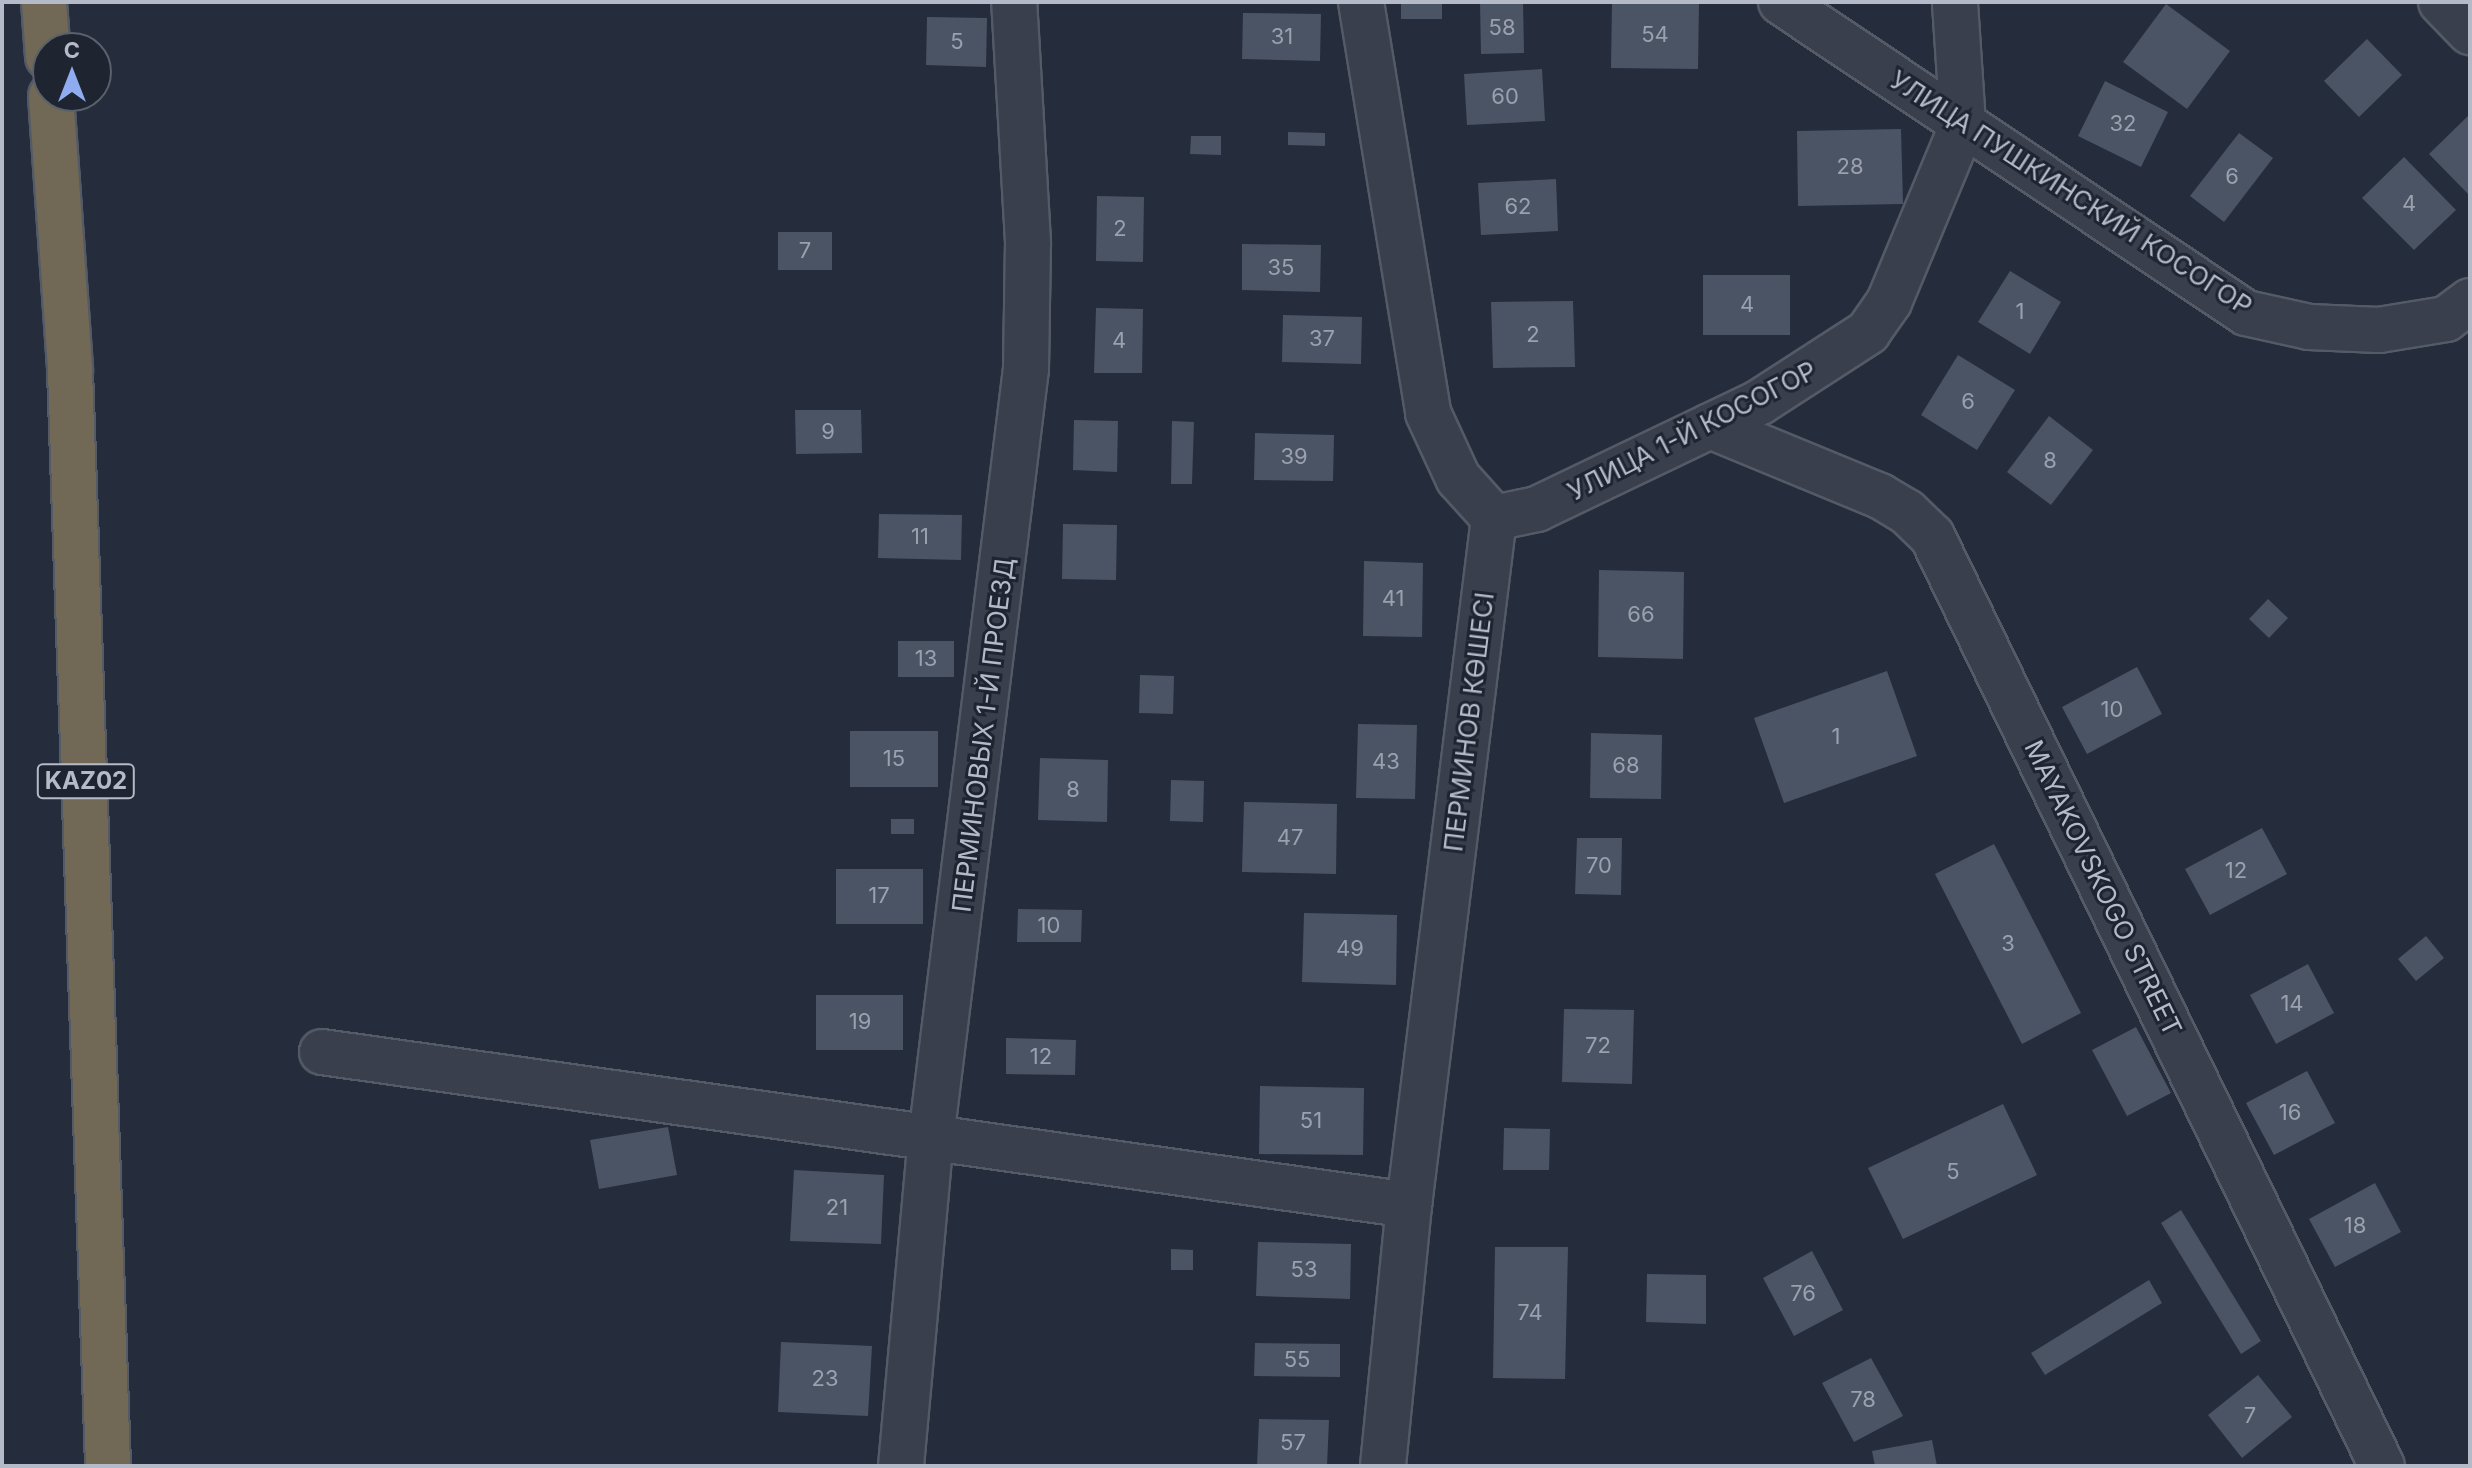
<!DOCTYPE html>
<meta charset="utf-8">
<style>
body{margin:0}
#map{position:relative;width:2472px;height:1468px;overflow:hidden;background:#252c3b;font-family:Inter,sans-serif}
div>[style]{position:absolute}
.building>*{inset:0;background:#4b5465}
.roads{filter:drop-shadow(2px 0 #545a66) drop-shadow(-2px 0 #545a66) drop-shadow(0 2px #545a66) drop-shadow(0 -2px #545a66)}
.minor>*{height:44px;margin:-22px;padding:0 22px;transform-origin:22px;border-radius:22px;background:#393f4c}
.highway>*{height:44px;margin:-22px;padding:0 22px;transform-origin:22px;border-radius:22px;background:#716956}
span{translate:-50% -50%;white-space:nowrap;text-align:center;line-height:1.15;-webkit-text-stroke:6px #1e2430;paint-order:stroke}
.number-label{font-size:22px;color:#9aa0ae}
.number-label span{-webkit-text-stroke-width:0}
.shield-label span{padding:2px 6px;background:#1e2430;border:2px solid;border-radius:6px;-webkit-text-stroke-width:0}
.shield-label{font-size:24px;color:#b4bac7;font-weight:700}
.street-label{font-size:26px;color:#b4bac7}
.frame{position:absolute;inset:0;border:4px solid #b4bac7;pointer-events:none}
.north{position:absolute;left:32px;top:32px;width:80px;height:80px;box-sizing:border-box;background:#1e2430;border:2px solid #5a606c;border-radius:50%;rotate:0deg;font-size:22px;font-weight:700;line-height:32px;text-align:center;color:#b4bac7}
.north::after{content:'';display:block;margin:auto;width:28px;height:36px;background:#8facf1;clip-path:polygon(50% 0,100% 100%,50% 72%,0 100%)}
</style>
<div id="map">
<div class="building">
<div style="clip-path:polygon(1480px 2px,1523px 2px,1524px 53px,1481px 54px)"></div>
<div style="clip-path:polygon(1612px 2px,1699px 2px,1698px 69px,1611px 68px)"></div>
<div style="clip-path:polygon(1401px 4px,1442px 4px,1442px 19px,1401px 19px)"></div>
<div style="clip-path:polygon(2166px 4px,2230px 51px,2187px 109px,2123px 62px)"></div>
<div style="clip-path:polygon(1243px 13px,1321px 14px,1320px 61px,1242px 59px)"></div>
<div style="clip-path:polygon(927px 17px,987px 18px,986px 67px,926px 65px)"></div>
<div style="clip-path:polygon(2367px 39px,2402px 75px,2359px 117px,2324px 81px)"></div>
<div style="clip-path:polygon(1542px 69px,1545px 121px,1467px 125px,1464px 74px)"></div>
<div style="clip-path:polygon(2105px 81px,2168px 112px,2141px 167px,2078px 136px)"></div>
<div style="clip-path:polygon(2470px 114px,2470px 196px,2429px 154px)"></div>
<div style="clip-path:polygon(1901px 129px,1903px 204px,1798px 206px,1797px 131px)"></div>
<div style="clip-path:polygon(1288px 132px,1325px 133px,1325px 146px,1288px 145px)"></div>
<div style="clip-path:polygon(2239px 133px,2273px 158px,2224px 222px,2190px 196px)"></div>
<div style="clip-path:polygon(1191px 136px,1221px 136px,1221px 155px,1190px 154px)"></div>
<div style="clip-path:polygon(2404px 157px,2456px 210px,2414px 250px,2362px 198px)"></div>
<div style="clip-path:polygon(1556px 179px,1558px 231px,1481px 235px,1478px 183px)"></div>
<div style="clip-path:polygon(1097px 196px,1144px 197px,1143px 262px,1096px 261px)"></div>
<div style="clip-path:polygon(778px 232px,832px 232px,832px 270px,778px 270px)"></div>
<div style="clip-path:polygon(1242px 244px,1321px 245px,1320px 292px,1242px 290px)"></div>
<div style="clip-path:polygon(2010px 271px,2061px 302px,2030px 354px,1978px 322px)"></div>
<div style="clip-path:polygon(1703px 275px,1790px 275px,1790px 335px,1703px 335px)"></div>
<div style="clip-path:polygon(1573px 301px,1575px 367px,1493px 368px,1491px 302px)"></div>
<div style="clip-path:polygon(1096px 308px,1143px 309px,1142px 373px,1094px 373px)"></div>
<div style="clip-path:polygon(1283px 315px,1362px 317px,1361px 364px,1282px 362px)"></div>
<div style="clip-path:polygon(1958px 355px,2015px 390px,1977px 450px,1921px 415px)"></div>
<div style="clip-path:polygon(795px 410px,861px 410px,862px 453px,796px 454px)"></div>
<div style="clip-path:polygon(2049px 416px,2093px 450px,2051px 505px,2007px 472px)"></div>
<div style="clip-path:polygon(1074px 420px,1118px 421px,1117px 472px,1073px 470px)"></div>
<div style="clip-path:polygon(1172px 421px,1194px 422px,1192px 484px,1171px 484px)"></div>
<div style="clip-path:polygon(1255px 433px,1334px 435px,1333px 481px,1254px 480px)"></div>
<div style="clip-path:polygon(879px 514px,962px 515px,961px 560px,878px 558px)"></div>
<div style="clip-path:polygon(1063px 524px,1117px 525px,1116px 580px,1062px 579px)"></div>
<div style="clip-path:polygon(1364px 561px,1423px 563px,1422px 637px,1363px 636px)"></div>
<div style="clip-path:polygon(1599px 570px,1684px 572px,1683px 659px,1598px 657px)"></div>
<div style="clip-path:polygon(2268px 599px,2288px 618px,2269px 638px,2249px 619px)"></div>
<div style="clip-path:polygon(898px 641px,954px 641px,954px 677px,898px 677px)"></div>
<div style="clip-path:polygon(2137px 667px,2162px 714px,2087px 754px,2062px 707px)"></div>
<div style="clip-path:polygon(1887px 671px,1917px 756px,1784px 803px,1754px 718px)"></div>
<div style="clip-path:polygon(1140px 675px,1174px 676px,1173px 714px,1139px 713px)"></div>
<div style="clip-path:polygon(1358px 724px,1417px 725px,1415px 799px,1356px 798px)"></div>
<div style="clip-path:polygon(850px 731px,938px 731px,938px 787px,850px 787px)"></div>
<div style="clip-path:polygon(1591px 733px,1662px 735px,1661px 799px,1590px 798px)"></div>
<div style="clip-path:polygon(1040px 758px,1108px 760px,1107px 822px,1038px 820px)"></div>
<div style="clip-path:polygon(1171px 780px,1204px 781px,1203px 822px,1170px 821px)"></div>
<div style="clip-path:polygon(1244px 802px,1337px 804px,1336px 874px,1242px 872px)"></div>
<div style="clip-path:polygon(891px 819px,914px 819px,914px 834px,891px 834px)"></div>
<div style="clip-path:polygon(2262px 828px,2287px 874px,2210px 915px,2185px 869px)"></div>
<div style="clip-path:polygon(1577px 838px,1622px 838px,1621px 895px,1575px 894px)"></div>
<div style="clip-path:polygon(1994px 844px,2081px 1013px,2022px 1044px,1935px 874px)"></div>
<div style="clip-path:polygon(836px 869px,923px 869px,923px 924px,836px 924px)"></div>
<div style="clip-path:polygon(1018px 909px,1082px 910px,1081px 942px,1017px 942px)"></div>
<div style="clip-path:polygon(1304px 913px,1397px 915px,1396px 985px,1302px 982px)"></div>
<div style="clip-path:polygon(2426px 936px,2444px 958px,2416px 981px,2398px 959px)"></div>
<div style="clip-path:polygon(2308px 964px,2334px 1013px,2276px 1044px,2250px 995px)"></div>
<div style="clip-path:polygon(816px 995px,903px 995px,903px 1050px,816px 1050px)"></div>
<div style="clip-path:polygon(1564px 1009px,1634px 1010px,1632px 1084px,1562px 1082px)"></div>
<div style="clip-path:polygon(2136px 1027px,2171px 1093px,2127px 1116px,2092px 1050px)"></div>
<div style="clip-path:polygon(1006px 1038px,1076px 1040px,1075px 1075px,1006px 1074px)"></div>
<div style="clip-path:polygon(2307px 1071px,2335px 1123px,2274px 1155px,2246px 1103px)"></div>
<div style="clip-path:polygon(1260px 1086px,1364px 1088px,1363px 1155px,1259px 1154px)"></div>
<div style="clip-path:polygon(2003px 1104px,2037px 1175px,1903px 1239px,1868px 1168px)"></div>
<div style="clip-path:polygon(668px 1127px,677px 1175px,599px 1189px,590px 1140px)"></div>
<div style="clip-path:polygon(1504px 1128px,1550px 1129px,1549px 1170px,1503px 1170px)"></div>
<div style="clip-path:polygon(794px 1170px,884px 1175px,881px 1244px,790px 1241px)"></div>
<div style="clip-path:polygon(2375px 1183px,2401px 1232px,2335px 1267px,2309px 1219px)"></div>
<div style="clip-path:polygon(2181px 1210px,2261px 1341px,2241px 1354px,2161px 1223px)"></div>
<div style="clip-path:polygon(1258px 1242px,1351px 1244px,1350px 1299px,1256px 1296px)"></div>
<div style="clip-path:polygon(1495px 1247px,1568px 1247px,1565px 1379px,1493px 1378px)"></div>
<div style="clip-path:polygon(1171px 1249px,1193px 1250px,1193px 1270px,1171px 1270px)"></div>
<div style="clip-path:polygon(1812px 1251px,1843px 1310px,1794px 1336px,1763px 1278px)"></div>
<div style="clip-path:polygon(1647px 1274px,1706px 1275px,1706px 1324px,1646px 1322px)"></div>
<div style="clip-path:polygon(2149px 1280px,2162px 1303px,2045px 1375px,2031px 1353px)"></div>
<div style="clip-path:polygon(781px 1342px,872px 1346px,868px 1416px,778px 1412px)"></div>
<div style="clip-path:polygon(1255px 1343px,1340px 1344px,1340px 1377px,1254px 1376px)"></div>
<div style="clip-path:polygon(1871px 1358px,1903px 1416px,1854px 1442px,1822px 1383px)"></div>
<div style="clip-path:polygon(2258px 1375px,2292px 1417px,2242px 1458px,2208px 1415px)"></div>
<div style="clip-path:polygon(1259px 1419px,1329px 1420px,1327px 1466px,1257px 1466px)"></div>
<div style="clip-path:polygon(1932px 1440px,1937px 1466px,1875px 1466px,1872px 1451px)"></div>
</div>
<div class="roads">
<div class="minor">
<div style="left:1361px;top:2px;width:416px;rotate:80.7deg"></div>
<div style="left:1428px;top:413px;width:72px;rotate:65.2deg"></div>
<div style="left:1458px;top:478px;width:54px;rotate:48deg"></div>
<div style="left:1494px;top:518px;width:692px;rotate:97.05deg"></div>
<div style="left:1409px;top:1205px;width:262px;rotate:95.7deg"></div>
<div style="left:1781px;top:2px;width:559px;rotate:33.78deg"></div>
<div style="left:2246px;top:313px;width:65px;rotate:12.5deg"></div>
<div style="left:2309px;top:327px;width:70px;rotate:2.5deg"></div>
<div style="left:2379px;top:330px;width:68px;rotate:-9.3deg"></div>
<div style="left:2446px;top:319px;width:30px;rotate:-37deg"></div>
<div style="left:2441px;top:2px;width:42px;rotate:46deg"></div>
<div style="left:1710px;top:426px;width:184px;rotate:22.4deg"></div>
<div style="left:1880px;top:496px;width:31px;rotate:31deg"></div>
<div style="left:1907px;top:512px;width:35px;rotate:44deg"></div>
<div style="left:1932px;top:536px;width:1033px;rotate:64.18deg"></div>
<div style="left:1494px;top:518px;width:44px;rotate:-11.8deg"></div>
<div style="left:1537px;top:509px;width:247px;rotate:-25.6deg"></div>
<div style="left:1760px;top:402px;width:129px;rotate:-32.9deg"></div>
<div style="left:1868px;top:332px;width:37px;rotate:-55deg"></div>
<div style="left:1889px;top:302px;width:193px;rotate:-67.4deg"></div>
<div style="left:1963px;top:124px;width:122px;rotate:-93.8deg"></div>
<div style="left:322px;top:1052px;width:1098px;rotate:8.01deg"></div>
<div style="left:901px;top:1466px;width:329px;rotate:-84.8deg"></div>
<div style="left:931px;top:1138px;width:775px;rotate:-82.96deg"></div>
<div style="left:1026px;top:369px;width:127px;rotate:-89.1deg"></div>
<div style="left:1028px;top:242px;width:240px;rotate:-93.3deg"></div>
</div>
<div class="highway">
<div style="left:44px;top:2px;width:55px;rotate:85.8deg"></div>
<div style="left:51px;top:96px;width:276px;rotate:86deg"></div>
<div style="left:70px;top:371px;width:1096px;rotate:88.01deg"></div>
</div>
</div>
<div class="number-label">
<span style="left:1502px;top:28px">58</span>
<span style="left:1655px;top:35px">54</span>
<span style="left:1282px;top:37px">31</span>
<span style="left:957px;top:42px">5</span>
<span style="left:1505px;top:97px">60</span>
<span style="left:2123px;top:124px">32</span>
<span style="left:1850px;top:167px">28</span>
<span style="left:2232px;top:177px">6</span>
<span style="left:2409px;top:204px">4</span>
<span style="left:1518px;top:207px">62</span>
<span style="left:1120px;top:229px">2</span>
<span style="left:805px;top:251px">7</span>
<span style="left:1281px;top:268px">35</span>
<span style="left:1747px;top:305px">4</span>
<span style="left:2020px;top:312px">1</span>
<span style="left:1533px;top:335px">2</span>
<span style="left:1322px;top:339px">37</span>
<span style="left:1119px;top:341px">4</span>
<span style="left:1968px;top:402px">6</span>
<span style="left:828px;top:432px">9</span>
<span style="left:1294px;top:457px">39</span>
<span style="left:2050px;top:461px">8</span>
<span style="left:920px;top:537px">11</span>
<span style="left:1393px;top:599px">41</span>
<span style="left:1641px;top:615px">66</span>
<span style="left:926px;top:659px">13</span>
<span style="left:2112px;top:710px">10</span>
<span style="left:1836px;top:737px">1</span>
<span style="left:894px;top:759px">15</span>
<span style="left:1386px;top:762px">43</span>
<span style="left:1626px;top:766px">68</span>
<span style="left:1073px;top:790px">8</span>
<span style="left:1290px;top:838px">47</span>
<span style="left:1599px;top:866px">70</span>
<span style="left:2236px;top:871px">12</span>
<span style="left:879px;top:896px">17</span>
<span style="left:1049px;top:926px">10</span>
<span style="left:2008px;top:944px">3</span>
<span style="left:1350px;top:949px">49</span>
<span style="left:2292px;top:1004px">14</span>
<span style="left:860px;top:1022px">19</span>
<span style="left:1598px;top:1046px">72</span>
<span style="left:1041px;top:1057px">12</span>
<span style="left:2290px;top:1113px">16</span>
<span style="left:1311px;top:1121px">51</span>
<span style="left:1953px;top:1172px">5</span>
<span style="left:837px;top:1208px">21</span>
<span style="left:2355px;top:1226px">18</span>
<span style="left:1304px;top:1270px">53</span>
<span style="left:1803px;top:1294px">76</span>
<span style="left:1530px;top:1313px">74</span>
<span style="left:1297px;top:1360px">55</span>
<span style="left:825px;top:1379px">23</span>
<span style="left:1863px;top:1400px">78</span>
<span style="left:2250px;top:1416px">7</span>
<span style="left:1293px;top:1443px">57</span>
</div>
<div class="shield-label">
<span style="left:86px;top:781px">KAZ02</span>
</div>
<div class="street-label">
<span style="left:2071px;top:193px;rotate:33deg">УЛИЦА ПУШКИНСКИЙ КОСОГОР</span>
<span style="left:1692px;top:431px;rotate:-27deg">УЛИЦА 1-Й КОСОГОР</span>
<span style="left:1469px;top:722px;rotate:-83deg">ПЕРМИНОВ КӨШЕСІ</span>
<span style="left:983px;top:735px;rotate:-83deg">ПЕРМИНОВЫХ 1-Й ПРОЕЗД</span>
<span style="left:2103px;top:888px;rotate:64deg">MAYAKOVSKOGO STREET</span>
</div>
<div class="frame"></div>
<div class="north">С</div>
</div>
